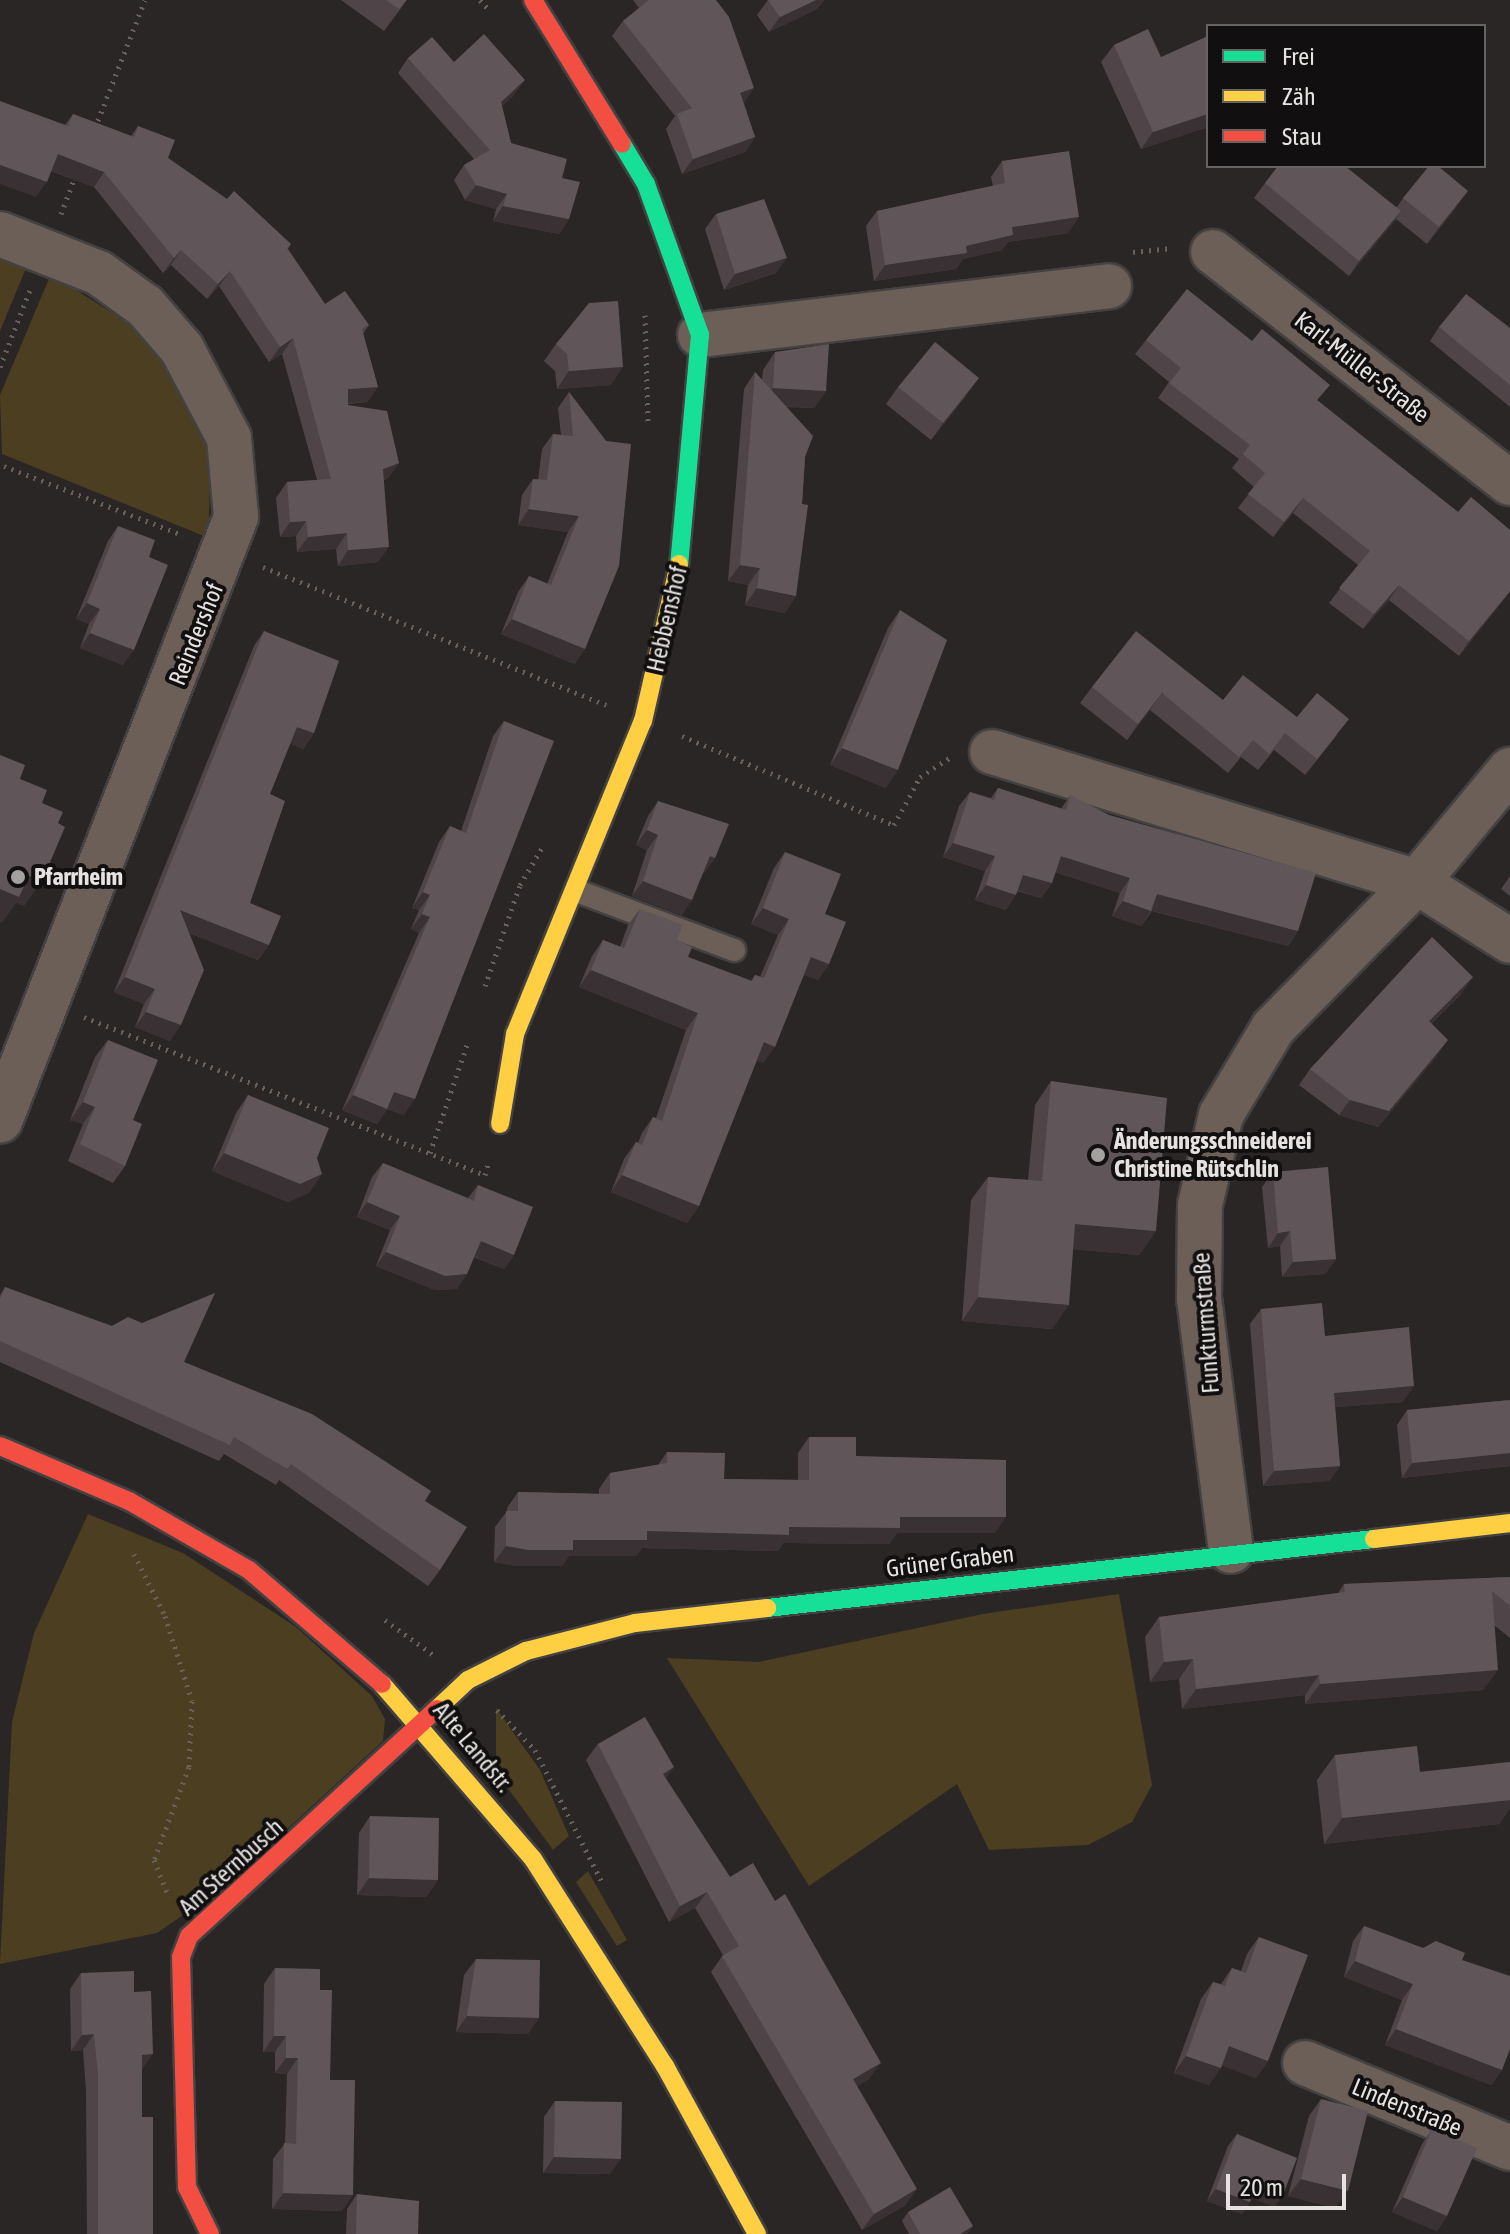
<!DOCTYPE html>
<meta charset="utf-8">
<style>
body{margin:0}
#map{position:relative;width:1510px;height:2234px;overflow:hidden;background:#2a2626;font-family:"Asap Condensed",sans-serif}
div>[style]{position:absolute}
.green>*{inset:0;background:#4c3e20}
.path>*{height:5px;margin-top:-2.5px;transform-origin:0;background:repeating-linear-gradient(90deg,#68605b 0 2px,transparent 0 8px)}
.roads{filter:drop-shadow(2px 0 #434141) drop-shadow(-2px 0 #434141) drop-shadow(0 2px #434141) drop-shadow(0 -2px #434141)}
.lane>*{height:22px;margin:-11px;padding:0 11px;transform-origin:11px;border-radius:11px;background:#6b5f57}
.street>*{height:44px;margin:-22px;padding:0 22px;transform-origin:22px;border-radius:22px;background:#6b5f57}
.fast>*{height:18px;margin:-9px;padding:0 9px;transform-origin:9px;border-radius:9px;background:#16e098}
.slow>*{height:18px;margin:-9px;padding:0 9px;transform-origin:9px;border-radius:9px;background:#ffcf43}
.jam>*{height:18px;margin:-9px;padding:0 9px;transform-origin:9px;border-radius:9px;background:#f24e42}
.wall>*{inset:0;background:#4f4549}
.shaded-wall>*{inset:0;background:#3a3134}
.building>*{inset:0;background:#605659}
.dots>*{width:22px;height:22px;translate:-50% -50%;box-sizing:border-box;border:4px solid #110f0f;border-radius:50%}
span{translate:-50% -50%;white-space:nowrap;text-align:center;line-height:1.15;-webkit-text-stroke:8px #110f0f;paint-order:stroke}
.street-label{font-size:24px;color:#e6e2e2}
.poi-label{font-size:24px;color:#e6e2e2;font-weight:700}
.left{translate:0 -50%;text-align:left}
.legend{position:absolute;left:1206px;top:24px;width:280px;height:144px;box-sizing:border-box;background:#110f0f;border:2px solid #666363;margin:0;padding:10px 14px;list-style:none;font-size:24px;color:#e6e2e2}
.legend li{display:flex;align-items:center;gap:16px;height:40px}
.legend b{width:40px;border:2px solid #666363}
.scale{position:absolute;left:1226px;top:2174px;width:120px;height:36px;box-sizing:border-box;border:4px solid #e6e2e2;border-top:0;padding-left:10px;font-size:24px;line-height:28px;white-space:nowrap;color:#e6e2e2;-webkit-text-stroke:6px #110f0f;paint-order:stroke}
</style>
<div id="map">
<div class="green">
<div style="clip-path:polygon(0 255px,29px 261px,0 331px)"></div>
<div style="clip-path:polygon(51px 274px,134px 327px,167px 364px,210px 435px,209px 538px,2px 454px,0 395px)"></div>
<div style="clip-path:polygon(88px 1514px,183px 1553px,296px 1627px,372px 1696px,385px 1719px,383px 1741px,225px 1886px,157px 1933px,0 1964px,12px 1722px,34px 1633px)"></div>
<div style="clip-path:polygon(1119px 1594px,1152px 1785px,1132px 1822px,1088px 1845px,989px 1850px,957px 1784px,809px 1886px,667px 1658px,759px 1662px,983px 1614px)"></div>
<div style="clip-path:polygon(496px 1708px,540px 1770px,569px 1836px,553px 1850px,496px 1772px)"></div>
<div style="clip-path:polygon(588px 1871px,627px 1940px,617px 1946px,576px 1882px)"></div>
</div>
<div class="path">
<div style="left:480px;top:0;width:15px;rotate:48deg"></div>
<div style="left:95px;top:128px;width:137px;rotate:-68.7deg"></div>
<div style="left:61px;top:214px;width:43px;rotate:-69.4deg"></div>
<div style="left:1133px;top:252px;width:39px;rotate:-6deg"></div>
<div style="left:645px;top:315px;width:110px;rotate:88.4deg"></div>
<div style="left:0;top:367px;width:83px;rotate:-68.7deg"></div>
<div style="left:4px;top:466px;width:192px;rotate:21.1deg"></div>
<div style="left:263px;top:567px;width:370px;rotate:21.9deg"></div>
<div style="left:682px;top:736px;width:230px;rotate:22.8deg"></div>
<div style="left:894px;top:825px;width:55px;rotate:-61.6deg"></div>
<div style="left:920px;top:777px;width:37px;rotate:-33deg"></div>
<div style="left:485px;top:986px;width:107px;rotate:-70.9deg"></div>
<div style="left:520px;top:885px;width:43px;rotate:-59.3deg"></div>
<div style="left:84px;top:1017px;width:431px;rotate:21.5deg"></div>
<div style="left:485px;top:1175px;width:15px;rotate:-74deg"></div>
<div style="left:430px;top:1153px;width:114px;rotate:-71.1deg"></div>
<div style="left:134px;top:1554px;width:69px;rotate:63.4deg"></div>
<div style="left:165px;top:1616px;width:89px;rotate:72.4deg"></div>
<div style="left:192px;top:1701px;width:66px;rotate:92.6deg"></div>
<div style="left:189px;top:1767px;width:99px;rotate:110.6deg"></div>
<div style="left:154px;top:1860px;width:40px;rotate:68deg"></div>
<div style="left:385px;top:1620px;width:62px;rotate:35.8deg"></div>
<div style="left:497px;top:1710px;width:55px;rotate:46.5deg"></div>
<div style="left:535px;top:1750px;width:150px;rotate:63.1deg"></div>
</div>
<div class="roads">
<div class="lane">
<div style="left:577px;top:891px;width:168px;rotate:20.6deg"></div>
</div>
<div class="street">
<div style="left:0;top:234px;width:106px;rotate:21.5deg"></div>
<div style="left:99px;top:273px;width:57px;rotate:35.7deg"></div>
<div style="left:145px;top:306px;width:57px;rotate:49.3deg"></div>
<div style="left:182px;top:349px;width:101px;rotate:62.2deg"></div>
<div style="left:229px;top:438px;width:79px;rotate:84.9deg"></div>
<div style="left:236px;top:517px;width:648px;rotate:111.34deg"></div>
<div style="left:1213px;top:252px;width:376px;rotate:37.9deg"></div>
<div style="left:700px;top:335px;width:412px;rotate:-6.8deg"></div>
<div style="left:992px;top:752px;width:444px;rotate:17deg"></div>
<div style="left:1417px;top:882px;width:110px;rotate:32.4deg"></div>
<div style="left:1231px;top:1551px;width:255px;rotate:-97.2deg"></div>
<div style="left:1199px;top:1298px;width:93px;rotate:-89.4deg"></div>
<div style="left:1200px;top:1205px;width:92px;rotate:-76.9deg"></div>
<div style="left:1221px;top:1115px;width:101px;rotate:-59.1deg"></div>
<div style="left:1273px;top:1028px;width:205px;rotate:-45.4deg"></div>
<div style="left:1417px;top:882px;width:146px;rotate:-50.3deg"></div>
<div style="left:1305px;top:2063px;width:222px;rotate:22.5deg"></div>
</div>
<div class="fast">
<div style="left:622px;top:144px;width:47px;rotate:59deg"></div>
<div style="left:646px;top:184px;width:160px;rotate:70.3deg"></div>
<div style="left:700px;top:335px;width:230px;rotate:95.2deg"></div>
<div style="left:767px;top:1608px;width:611px;rotate:-6.49deg"></div>
</div>
<div class="slow">
<div style="left:500px;top:1124px;width:91px;rotate:-80.5deg"></div>
<div style="left:515px;top:1034px;width:338px;rotate:-67.8deg"></div>
<div style="left:643px;top:721px;width:161px;rotate:-77.1deg"></div>
<div style="left:1374px;top:1539px;width:137px;rotate:-6.7deg"></div>
<div style="left:382px;top:1684px;width:231px;rotate:49.2deg"></div>
<div style="left:533px;top:1859px;width:246px;rotate:57.5deg"></div>
<div style="left:665px;top:2066px;width:192px;rotate:61.3deg"></div>
<div style="left:437px;top:1709px;width:42px;rotate:-43.1deg"></div>
<div style="left:468px;top:1680px;width:65px;rotate:-26.6deg"></div>
<div style="left:526px;top:1651px;width:113px;rotate:-14.4deg"></div>
<div style="left:635px;top:1623px;width:133px;rotate:-6.5deg"></div>
</div>
<div class="jam">
<div style="left:533px;top:0;width:169px;rotate:58.3deg"></div>
<div style="left:0;top:1446px;width:140px;rotate:23.1deg"></div>
<div style="left:129px;top:1501px;width:138px;rotate:29.9deg"></div>
<div style="left:249px;top:1570px;width:175px;rotate:40.6deg"></div>
<div style="left:210px;top:2234px;width:52px;rotate:-116.1deg"></div>
<div style="left:187px;top:2187px;width:230px;rotate:-91.5deg"></div>
<div style="left:181px;top:1957px;width:22px;rotate:-69deg"></div>
<div style="left:189px;top:1936px;width:336px;rotate:-42.5deg"></div>
</div>
</div>
<div class="wall">
<div style="clip-path:polygon(341px 0,407px 0,384px 31px)"></div>
<div style="clip-path:polygon(633px 0,716px 0,744px 103px,755px 137px,745px 152px,682px 174px,666px 129px,675px 116px,612px 36px,623px 21px,639px 8px)"></div>
<div style="clip-path:polygon(768px 0,824px 0,817px 9px,769px 32px,757px 15px)"></div>
<div style="clip-path:polygon(1114px 45px,1161px 57px,1205px 128px,1141px 149px,1101px 62px)"></div>
<div style="clip-path:polygon(408px 58px,454px 62px,514px 95px,502px 106px,511px 143px,562px 178px,569px 219px,559px 234px,493px 221px,496px 209px,465px 200px,454px 180px,464px 165px,474px 159px,398px 73px)"></div>
<div style="clip-path:polygon(73px 114px,131px 136px,138px 126px,168px 158px,291px 244px,288px 249px,325px 304px,369px 325px,363px 334px,378px 387px,367px 402px,348px 404px,348px 405px,399px 463px,388px 478px,384px 480px,378px 562px,338px 566px,336px 549px,297px 552px,296px 536px,280px 537px,276px 498px,287px 482px,317px 480px,282px 354px,269px 362px,219px 286px,207px 299px,171px 265px,163px 273px,94px 187px,51px 171px,36px 197px,65px 125px)"></div>
<div style="clip-path:polygon(1002px 161px,1068px 233px,1008px 242px,1002px 250px,963px 259px,956px 269px,874px 281px,866px 226px,877px 211px,993px 186px,991px 177px)"></div>
<div style="clip-path:polygon(1265px 183px,1397px 207px,1403px 198px,1456px 208px,1427px 244px,1396px 219px,1349px 276px,1254px 198px)"></div>
<div style="clip-path:polygon(716px 214px,776px 273px,724px 290px,705px 229px)"></div>
<div style="clip-path:polygon(1439px 327px,1510px 328px,1510px 407px,1430px 341px)"></div>
<div style="clip-path:polygon(1146px 340px,1318px 401px,1458px 512px,1510px 530px,1510px 592px,1459px 656px,1389px 600px,1363px 629px,1329px 603px,1358px 565px,1293px 513px,1273px 537px,1238px 508px,1254px 487px,1232px 468px,1239px 459px,1158px 398px,1169px 382px,1135px 354px)"></div>
<div style="clip-path:polygon(556px 344px,611px 385px,557px 389px,555px 371px,544px 361px)"></div>
<div style="clip-path:polygon(775px 352px,826px 391px,814px 408px,787px 407px,805px 457px,796px 596px,785px 613px,745px 605px,748px 585px,728px 581px,744px 389px,755px 372px,762px 380px,763px 370px)"></div>
<div style="clip-path:polygon(898px 387px,966px 396px,931px 440px,886px 404px)"></div>
<div style="clip-path:polygon(569px 392px,606px 441px,575px 664px,501px 634px,518px 592px,529px 576px,547px 584px,568px 532px,518px 525px,522px 495px,533px 479px,538px 480px,542px 449px,553px 434px,561px 435px,558px 408px)"></div>
<div style="clip-path:polygon(118px 526px,149px 557px,123px 665px,80px 648px,89px 624px,76px 619px,108px 541px)"></div>
<div style="clip-path:polygon(900px 610px,886px 788px,830px 765px,888px 628px)"></div>
<div style="clip-path:polygon(264px 631px,314px 733px,303px 749px,290px 743px,270px 794px,250px 903px,269px 945px,258px 960px,189px 933px,170px 1041px,135px 1027px,144px 1004px,114px 992px,254px 646px)"></div>
<div style="clip-path:polygon(1092px 687px,1223px 700px,1297px 717px,1337px 735px,1305px 775px,1274px 750px,1258px 770px,1241px 757px,1228px 773px,1150px 710px,1127px 740px,1080px 703px)"></div>
<div style="clip-path:polygon(504px 721px,404px 1115px,387px 1109px,377px 1124px,342px 1110px,419px 933px,411px 929px,419px 910px,412px 908px,439px 842px,450px 826px,461px 831px,493px 736px)"></div>
<div style="clip-path:polygon(998px 788px,1061px 809px,1070px 795px,1298px 931px,1288px 946px,1152px 911px,1141px 926px,1112px 916px,1120px 893px,1055px 872px,1052px 883px,1041px 898px,1017px 891px,1006px 910px,975px 900px,985px 871px,943px 857px,959px 806px,970px 792px,991px 798px)"></div>
<div style="clip-path:polygon(658px 801px,715px 858px,704px 873px,703px 872px,682px 915px,632px 896px,647px 850px,636px 845px,648px 816px)"></div>
<div style="clip-path:polygon(785px 852px,825px 914px,829px 964px,818px 980px,804px 975px,763px 1063px,757px 1060px,699px 1206px,687px 1223px,611px 1192px,624px 1159px,636px 1142px,638px 1143px,642px 1133px,653px 1117px,656px 1118px,686px 1030px,579px 987px,592px 956px,603px 940px,620px 947px,628px 925px,640px 909px,677px 940px,688px 957px,751px 981px,755px 975px,760px 977px,778px 935px,751px 924px,774px 868px)"></div>
<div style="clip-path:polygon(1510px 876px,1510px 896px,1501px 889px)"></div>
<div style="clip-path:polygon(1462px 993px,1432px 1023px,1437px 1056px,1378px 1127px,1339px 1115px,1299px 1085px,1310px 1069px)"></div>
<div style="clip-path:polygon(108px 1040px,133px 1120px,125px 1166px,113px 1183px,68px 1161px,83px 1124px,70px 1120px,95px 1057px)"></div>
<div style="clip-path:polygon(1051px 1081px,1156px 1231px,1139px 1255px,1073px 1249px,1052px 1329px,962px 1321px,971px 1200px,988px 1177px,1028px 1180px,1035px 1105px)"></div>
<div style="clip-path:polygon(248px 1095px,317px 1158px,310px 1192px,288px 1202px,212px 1171px,236px 1113px)"></div>
<div style="clip-path:polygon(383px 1163px,468px 1198px,478px 1185px,514px 1255px,504px 1269px,474px 1257px,457px 1289px,435px 1290px,376px 1266px,390px 1230px,357px 1217px,372px 1177px)"></div>
<div style="clip-path:polygon(1273px 1172px,1336px 1259px,1325px 1274px,1282px 1277px,1280px 1246px,1268px 1248px,1262px 1187px)"></div>
<div style="clip-path:polygon(5px 1287px,184px 1362px,425px 1501px,440px 1570px,428px 1586px,279px 1480px,276px 1485px,224px 1454px,219px 1461px,0 1362px,0 1295px)"></div>
<div style="clip-path:polygon(1261px 1309px,1325px 1336px,1403px 1402px,1335px 1407px,1340px 1466px,1329px 1481px,1263px 1486px,1250px 1324px)"></div>
<div style="clip-path:polygon(1510px 1400px,1510px 1466px,1402px 1478px,1397px 1425px,1407px 1410px)"></div>
<div style="clip-path:polygon(809px 1437px,856px 1456px,995px 1533px,897px 1533px,889px 1544px,783px 1543px,778px 1551px,642px 1548px,636px 1556px,569px 1556px,562px 1566px,517px 1566px,494px 1562px,495px 1527px,507px 1511px,507px 1508px,518px 1492px,599px 1494px,599px 1489px,610px 1473px,658px 1465px,667px 1452px,724px 1479px,798px 1480px,798px 1453px)"></div>
<div style="clip-path:polygon(1510px 1577px,1510px 1638px,1494px 1625px,1483px 1690px,1305px 1704px,1305px 1695px,1182px 1709px,1179px 1679px,1150px 1682px,1145px 1637px,1159px 1617px,1338px 1593px,1344px 1584px)"></div>
<div style="clip-path:polygon(598px 1744px,666px 1779px,730px 1877px,869px 2079px,857px 2086px,906px 2205px,862px 2230px,711px 1972px,723px 1955px,695px 1908px,669px 1922px,586px 1760px)"></div>
<div style="clip-path:polygon(1335px 1755px,1420px 1772px,1510px 1762px,1510px 1808px,1499px 1824px,1324px 1844px,1317px 1780px)"></div>
<div style="clip-path:polygon(370px 1816px,438px 1880px,426px 1897px,357px 1895px,359px 1833px)"></div>
<div style="clip-path:polygon(1364px 1926px,1423px 1948px,1462px 1960px,1502px 2070px,1491px 2085px,1385px 2045px,1402px 2000px,1344px 1977px,1353px 1941px)"></div>
<div style="clip-path:polygon(1259px 1937px,1268px 2061px,1256px 2078px,1222px 2065px,1209px 2085px,1174px 2073px,1201px 1999px,1213px 1982px,1221px 1984px,1232px 1968px,1241px 1971px,1247px 1954px)"></div>
<div style="clip-path:polygon(476px 1959px,528px 2034px,456px 2032px,464px 1975px)"></div>
<div style="clip-path:polygon(275px 1968px,320px 1990px,330px 2080px,342px 2211px,272px 2209px,273px 2159px,285px 2143px,287px 2074px,275px 2073px,275px 2052px,263px 2052px,264px 1984px)"></div>
<div style="clip-path:polygon(81px 1973px,134px 1992px,142px 2070px,142px 2117px,153px 2234px,87px 2234px,86px 2090px,83px 2050px,71px 2051px,70px 1989px)"></div>
<div style="clip-path:polygon(1321px 2099px,1335px 2208px,1288px 2196px,1309px 2116px)"></div>
<div style="clip-path:polygon(555px 2101px,610px 2174px,543px 2173px,544px 2117px)"></div>
<div style="clip-path:polygon(1432px 2129px,1447px 2216px,1437px 2231px,1392px 2212px,1422px 2144px)"></div>
<div style="clip-path:polygon(1237px 2134px,1275px 2207px,1252px 2198px,1242px 2214px,1207px 2201px,1228px 2146px)"></div>
<div style="clip-path:polygon(357px 2194px,418px 2234px,346px 2234px,347px 2209px)"></div>
<div style="clip-path:polygon(908px 2212px,973px 2226px,967px 2234px,909px 2234px,902px 2221px)"></div>
</div>
<div class="shaded-wall">
<div style="clip-path:polygon(816px 0,824px 0,817px 9px,769px 32px,780px 17px)"></div>
<div style="clip-path:polygon(525px 80px,514px 95px,490px 117px,501px 102px)"></div>
<div style="clip-path:polygon(754px 88px,744px 103px,740px 93px)"></div>
<div style="clip-path:polygon(1208px 113px,1208px 124px,1205px 128px,1141px 149px,1153px 132px)"></div>
<div style="clip-path:polygon(755px 137px,745px 152px,682px 174px,693px 159px)"></div>
<div style="clip-path:polygon(58px 154px,104px 172px,94px 187px,47px 169px)"></div>
<div style="clip-path:polygon(0 165px,47px 182px,36px 197px,0 184px)"></div>
<div style="clip-path:polygon(476px 185px,507px 194px,496px 209px,465px 200px)"></div>
<div style="clip-path:polygon(1468px 191px,1456px 208px,1427px 244px,1439px 227px)"></div>
<div style="clip-path:polygon(503px 206px,569px 219px,559px 234px,493px 221px)"></div>
<div style="clip-path:polygon(1401px 211px,1391px 226px,1349px 276px,1359px 261px)"></div>
<div style="clip-path:polygon(1079px 217px,1068px 233px,1008px 242px,1002px 250px,963px 259px,956px 269px,874px 281px,885px 265px,966px 246px,1012px 227px)"></div>
<div style="clip-path:polygon(181px 250px,171px 265px,163px 273px,174px 258px)"></div>
<div style="clip-path:polygon(787px 258px,776px 273px,724px 290px,735px 274px)"></div>
<div style="clip-path:polygon(230px 271px,219px 286px,207px 299px,218px 284px)"></div>
<div style="clip-path:polygon(293px 338px,282px 354px,269px 362px,280px 347px)"></div>
<div style="clip-path:polygon(623px 367px,611px 385px,557px 389px,569px 371px)"></div>
<div style="clip-path:polygon(979px 378px,966px 396px,931px 440px,943px 423px)"></div>
<div style="clip-path:polygon(378px 387px,367px 402px,337px 404px,348px 389px)"></div>
<div style="clip-path:polygon(773px 388px,826px 391px,814px 408px,761px 405px)"></div>
<div style="clip-path:polygon(399px 463px,388px 478px,372px 484px,383px 469px)"></div>
<div style="clip-path:polygon(1303px 498px,1293px 513px,1273px 537px,1284px 522px)"></div>
<div style="clip-path:polygon(529px 509px,579px 516px,568px 532px,518px 525px)"></div>
<div style="clip-path:polygon(306px 521px,296px 536px,280px 537px,290px 522px)"></div>
<div style="clip-path:polygon(347px 533px,336px 549px,297px 552px,308px 537px)"></div>
<div style="clip-path:polygon(389px 547px,378px 562px,338px 566px,348px 550px)"></div>
<div style="clip-path:polygon(740px 565px,760px 568px,748px 585px,728px 581px)"></div>
<div style="clip-path:polygon(1399px 585px,1389px 600px,1363px 629px,1374px 614px)"></div>
<div style="clip-path:polygon(757px 588px,796px 596px,785px 613px,745px 605px)"></div>
<div style="clip-path:polygon(1510px 591px,1510px 592px,1459px 656px,1469px 641px)"></div>
<div style="clip-path:polygon(87px 603px,100px 609px,89px 624px,76px 619px)"></div>
<div style="clip-path:polygon(512px 619px,585px 649px,575px 664px,501px 634px)"></div>
<div style="clip-path:polygon(90px 633px,134px 650px,123px 665px,80px 648px)"></div>
<div style="clip-path:polygon(1162px 693px,1150px 710px,1127px 740px,1138px 724px)"></div>
<div style="clip-path:polygon(297px 727px,314px 733px,303px 749px,286px 742px)"></div>
<div style="clip-path:polygon(842px 748px,898px 770px,886px 788px,830px 765px)"></div>
<div style="clip-path:polygon(647px 830px,658px 835px,647px 850px,636px 845px)"></div>
<div style="clip-path:polygon(953px 843px,995px 856px,985px 871px,943px 857px)"></div>
<div style="clip-path:polygon(710px 856px,715px 858px,704px 873px,699px 871px)"></div>
<div style="clip-path:polygon(1061px 856px,1130px 878px,1120px 893px,1050px 870px)"></div>
<div style="clip-path:polygon(1023px 875px,1052px 883px,1041px 898px,1013px 889px)"></div>
<div style="clip-path:polygon(29px 876px,42px 881px,24px 906px,16px 903px,2px 923px,0 922px,0 889px)"></div>
<div style="clip-path:polygon(643px 881px,692px 900px,682px 915px,632px 896px)"></div>
<div style="clip-path:polygon(986px 885px,1016px 895px,1006px 910px,975px 900px)"></div>
<div style="clip-path:polygon(423px 892px,430px 895px,419px 910px,412px 908px)"></div>
<div style="clip-path:polygon(1157px 894px,1298px 931px,1288px 946px,1146px 909px)"></div>
<div style="clip-path:polygon(1123px 901px,1151px 911px,1141px 926px,1112px 916px)"></div>
<div style="clip-path:polygon(763px 908px,789px 919px,778px 935px,751px 924px)"></div>
<div style="clip-path:polygon(180px 910px,269px 945px,258px 960px,169px 925px)"></div>
<div style="clip-path:polygon(422px 914px,430px 917px,419px 933px,411px 929px)"></div>
<div style="clip-path:polygon(811px 957px,829px 964px,818px 980px,799px 973px)"></div>
<div style="clip-path:polygon(591px 970px,698px 1013px,686px 1030px,579px 987px)"></div>
<div style="clip-path:polygon(125px 977px,155px 989px,144px 1004px,114px 992px)"></div>
<div style="clip-path:polygon(1473px 977px,1462px 993px,1418px 1037px,1429px 1021px)"></div>
<div style="clip-path:polygon(146px 1012px,181px 1025px,170px 1041px,135px 1027px)"></div>
<div style="clip-path:polygon(1448px 1040px,1437px 1056px,1378px 1127px,1339px 1115px,1350px 1100px)"></div>
<div style="clip-path:polygon(764px 1042px,775px 1047px,763px 1063px,753px 1059px)"></div>
<div style="clip-path:polygon(394px 1092px,415px 1099px,404px 1115px,385px 1108px,387px 1109px,377px 1124px,342px 1110px,353px 1095px)"></div>
<div style="clip-path:polygon(83px 1102px,95px 1107px,83px 1124px,70px 1120px)"></div>
<div style="clip-path:polygon(224px 1153px,322px 1174px,310px 1192px,288px 1202px,212px 1171px)"></div>
<div style="clip-path:polygon(622px 1175px,699px 1206px,687px 1223px,611px 1192px)"></div>
<div style="clip-path:polygon(367px 1202px,400px 1216px,390px 1230px,357px 1217px)"></div>
<div style="clip-path:polygon(1075px 1224px,1156px 1231px,1139px 1255px,1058px 1248px)"></div>
<div style="clip-path:polygon(1290px 1231px,1280px 1246px,1268px 1248px,1278px 1233px)"></div>
<div style="clip-path:polygon(481px 1241px,514px 1255px,504px 1269px,471px 1255px)"></div>
<div style="clip-path:polygon(386px 1252px,467px 1274px,457px 1289px,435px 1290px,376px 1266px)"></div>
<div style="clip-path:polygon(1336px 1259px,1325px 1274px,1282px 1277px,1293px 1262px)"></div>
<div style="clip-path:polygon(978px 1297px,1069px 1305px,1052px 1329px,962px 1321px)"></div>
<div style="clip-path:polygon(1414px 1386px,1403px 1402px,1324px 1408px,1334px 1393px)"></div>
<div style="clip-path:polygon(1510px 1453px,1510px 1466px,1402px 1478px,1412px 1463px)"></div>
<div style="clip-path:polygon(1340px 1466px,1329px 1481px,1263px 1486px,1274px 1471px)"></div>
<div style="clip-path:polygon(900px 1517px,1006px 1517px,995px 1533px,897px 1533px,889px 1544px,783px 1543px,778px 1551px,642px 1548px,636px 1556px,569px 1556px,562px 1566px,517px 1566px,494px 1562px,506px 1546px,573px 1540px,647px 1531px,789px 1527px)"></div>
<div style="clip-path:polygon(1193px 1659px,1179px 1679px,1150px 1682px,1164px 1662px)"></div>
<div style="clip-path:polygon(1498px 1670px,1483px 1690px,1305px 1704px,1320px 1684px)"></div>
<div style="clip-path:polygon(1319px 1675px,1305px 1695px,1182px 1709px,1196px 1689px)"></div>
<div style="clip-path:polygon(674px 1767px,663px 1783px,663px 1774px)"></div>
<div style="clip-path:polygon(1510px 1800px,1510px 1808px,1499px 1824px,1324px 1844px,1342px 1818px)"></div>
<div style="clip-path:polygon(369px 1878px,438px 1880px,426px 1897px,357px 1895px)"></div>
<div style="clip-path:polygon(707px 1892px,695px 1908px,669px 1922px,680px 1906px)"></div>
<div style="clip-path:polygon(1355px 1961px,1413px 1984px,1402px 2000px,1344px 1977px)"></div>
<div style="clip-path:polygon(467px 2016px,539px 2018px,528px 2034px,456px 2032px)"></div>
<div style="clip-path:polygon(1396px 2029px,1502px 2070px,1491px 2085px,1385px 2045px)"></div>
<div style="clip-path:polygon(94px 2034px,83px 2050px,71px 2051px,82px 2035px)"></div>
<div style="clip-path:polygon(274px 2036px,286px 2036px,275px 2052px,263px 2052px)"></div>
<div style="clip-path:polygon(1229px 2046px,1268px 2061px,1256px 2078px,1217px 2064px)"></div>
<div style="clip-path:polygon(153px 2054px,141px 2071px,142px 2055px)"></div>
<div style="clip-path:polygon(1186px 2056px,1221px 2068px,1209px 2085px,1174px 2073px)"></div>
<div style="clip-path:polygon(286px 2058px,298px 2058px,287px 2074px,275px 2073px)"></div>
<div style="clip-path:polygon(881px 2063px,869px 2079px,841px 2095px,853px 2079px)"></div>
<div style="clip-path:polygon(554px 2157px,621px 2159px,610px 2174px,543px 2173px)"></div>
<div style="clip-path:polygon(1301px 2179px,1348px 2191px,1335px 2208px,1288px 2196px)"></div>
<div style="clip-path:polygon(1257px 2185px,1283px 2195px,1275px 2207px,1249px 2197px)"></div>
<div style="clip-path:polygon(917px 2189px,906px 2205px,862px 2230px,874px 2214px)"></div>
<div style="clip-path:polygon(1216px 2189px,1250px 2202px,1242px 2214px,1207px 2201px)"></div>
<div style="clip-path:polygon(283px 2193px,353px 2195px,342px 2211px,272px 2209px)"></div>
<div style="clip-path:polygon(1403px 2197px,1447px 2216px,1437px 2231px,1392px 2212px)"></div>
<div style="clip-path:polygon(973px 2226px,967px 2234px,960px 2234px)"></div>
</div>
<div class="building">
<div style="clip-path:polygon(386px 0,406px 0,399px 9px)"></div>
<div style="clip-path:polygon(649px 0,716px 0,729px 17px,754px 88px,740px 93px,755px 137px,693px 159px,677px 114px,692px 108px,623px 21px)"></div>
<div style="clip-path:polygon(768px 0,816px 0,780px 17px)"></div>
<div style="clip-path:polygon(1148px 29px,1161px 57px,1208px 36px,1208px 114px,1153px 132px,1114px 45px)"></div>
<div style="clip-path:polygon(484px 34px,525px 80px,501px 102px,511px 143px,567px 159px,562px 178px,580px 182px,569px 219px,503px 206px,507px 194px,476px 185px,464px 165px,490px 150px,408px 58px,432px 37px,454px 62px)"></div>
<div style="clip-path:polygon(0 101px,68px 126px,73px 114px,134px 137px,138px 126px,175px 140px,168px 158px,227px 199px,234px 191px,291px 244px,287px 248px,325px 304px,345px 291px,369px 325px,362px 329px,378px 387px,348px 389px,348px 405px,387px 411px,399px 463px,383px 469px,389px 547px,348px 550px,347px 533px,308px 537px,306px 521px,290px 522px,287px 482px,331px 479px,293px 338px,280px 347px,230px 271px,218px 284px,181px 250px,174px 258px,104px 172px,58px 154px,47px 182px,0 165px)"></div>
<div style="clip-path:polygon(1069px 151px,1079px 217px,1012px 227px,1013px 235px,966px 246px,967px 253px,885px 265px,877px 211px,1005px 183px,1002px 161px)"></div>
<div style="clip-path:polygon(1278px 166px,1345px 166px,1401px 211px,1359px 261px,1265px 183px)"></div>
<div style="clip-path:polygon(1429px 166px,1438px 166px,1468px 191px,1439px 227px,1403px 198px)"></div>
<div style="clip-path:polygon(764px 199px,787px 258px,735px 274px,716px 214px)"></div>
<div style="clip-path:polygon(1187px 289px,1252px 341px,1262px 329px,1330px 385px,1317px 400px,1458px 512px,1471px 497px,1510px 530px,1510px 591px,1469px 641px,1399px 585px,1374px 614px,1339px 588px,1370px 551px,1303px 498px,1284px 522px,1248px 494px,1265px 473px,1243px 454px,1250px 445px,1169px 383px,1181px 368px,1146px 340px)"></div>
<div style="clip-path:polygon(1466px 294px,1510px 328px,1510px 385px,1439px 327px)"></div>
<div style="clip-path:polygon(618px 301px,623px 367px,569px 371px,567px 354px,556px 344px,589px 303px)"></div>
<div style="clip-path:polygon(935px 342px,979px 378px,943px 423px,898px 387px)"></div>
<div style="clip-path:polygon(829px 344px,826px 391px,773px 388px,775px 352px)"></div>
<div style="clip-path:polygon(755px 372px,813px 436px,805px 457px,802px 504px,808px 505px,796px 596px,757px 588px,760px 568px,740px 565px)"></div>
<div style="clip-path:polygon(569px 392px,606px 441px,631px 444px,619px 566px,585px 649px,512px 619px,529px 576px,551px 585px,579px 516px,529px 509px,533px 479px,547px 480px,553px 434px,573px 436px)"></div>
<div style="clip-path:polygon(118px 526px,155px 540px,149px 557px,168px 565px,134px 650px,90px 633px,100px 609px,87px 603px)"></div>
<div style="clip-path:polygon(900px 610px,947px 640px,898px 770px,842px 748px)"></div>
<div style="clip-path:polygon(264px 631px,339px 661px,314px 733px,297px 727px,270px 794px,285px 801px,250px 903px,281px 916px,269px 945px,180px 910px,204px 970px,181px 1025px,146px 1012px,155px 989px,125px 977px)"></div>
<div style="clip-path:polygon(1136px 631px,1223px 700px,1243px 675px,1297px 717px,1317px 693px,1349px 719px,1317px 759px,1285px 733px,1269px 754px,1253px 740px,1239px 757px,1162px 693px,1138px 724px,1092px 687px)"></div>
<div style="clip-path:polygon(504px 721px,554px 741px,415px 1099px,394px 1092px,387px 1109px,353px 1095px,430px 917px,422px 914px,430px 895px,423px 892px,450px 826px,466px 833px)"></div>
<div style="clip-path:polygon(0 755px,25px 765px,20px 779px,47px 790px,42px 803px,63px 812px,58px 823px,65px 827px,42px 881px,29px 876px,19px 897px,0 889px)"></div>
<div style="clip-path:polygon(998px 788px,1066px 810px,1070px 795px,1109px 815px,1316px 873px,1298px 931px,1157px 894px,1151px 911px,1123px 901px,1130px 878px,1061px 856px,1052px 883px,1023px 875px,1016px 895px,986px 885px,995px 856px,953px 843px,970px 792px,994px 800px)"></div>
<div style="clip-path:polygon(658px 801px,729px 824px,715px 858px,710px 856px,692px 900px,643px 881px,658px 835px,647px 830px)"></div>
<div style="clip-path:polygon(785px 852px,841px 874px,825px 914px,846px 922px,829px 964px,811px 957px,775px 1047px,764px 1042px,699px 1206px,622px 1175px,636px 1142px,642px 1145px,653px 1117px,662px 1121px,698px 1013px,591px 970px,603px 940px,624px 948px,640px 909px,683px 925px,677px 940px,692px 947px,688px 957px,752px 981px,755px 975px,764px 978px,789px 919px,763px 908px)"></div>
<div style="clip-path:polygon(1432px 937px,1473px 977px,1429px 1021px,1448px 1040px,1389px 1111px,1350px 1100px,1310px 1069px)"></div>
<div style="clip-path:polygon(108px 1040px,158px 1060px,133px 1120px,142px 1124px,125px 1166px,80px 1144px,95px 1107px,83px 1102px)"></div>
<div style="clip-path:polygon(1051px 1081px,1167px 1098px,1156px 1231px,1075px 1224px,1069px 1305px,978px 1297px,988px 1177px,1042px 1181px)"></div>
<div style="clip-path:polygon(248px 1095px,329px 1128px,317px 1158px,322px 1174px,300px 1184px,224px 1153px)"></div>
<div style="clip-path:polygon(383px 1163px,474px 1201px,478px 1185px,533px 1207px,514px 1255px,481px 1241px,467px 1274px,445px 1276px,386px 1252px,400px 1216px,367px 1202px)"></div>
<div style="clip-path:polygon(1328px 1167px,1336px 1259px,1293px 1262px,1290px 1231px,1278px 1233px,1273px 1172px)"></div>
<div style="clip-path:polygon(5px 1287px,112px 1326px,128px 1317px,142px 1323px,215px 1293px,184px 1362px,312px 1414px,431px 1491px,425px 1501px,467px 1527px,440px 1570px,291px 1464px,287px 1469px,234px 1437px,230px 1445px,0 1341px,0 1299px)"></div>
<div style="clip-path:polygon(1322px 1303px,1325px 1336px,1409px 1327px,1414px 1386px,1334px 1393px,1340px 1466px,1274px 1471px,1261px 1309px)"></div>
<div style="clip-path:polygon(1510px 1400px,1510px 1453px,1412px 1463px,1407px 1410px)"></div>
<div style="clip-path:polygon(809px 1437px,856px 1437px,856px 1456px,1006px 1460px,1006px 1517px,900px 1517px,900px 1528px,789px 1527px,789px 1535px,647px 1531px,647px 1540px,573px 1540px,573px 1550px,528px 1550px,506px 1546px,506px 1511px,518px 1511px,518px 1492px,610px 1494px,610px 1473px,667px 1463px,667px 1452px,725px 1453px,724px 1479px,809px 1480px)"></div>
<div style="clip-path:polygon(1510px 1577px,1510px 1606px,1492px 1591px,1498px 1670px,1320px 1684px,1319px 1675px,1196px 1689px,1193px 1659px,1164px 1662px,1159px 1617px,1345px 1592px,1344px 1584px)"></div>
<div style="clip-path:polygon(645px 1717px,674px 1767px,663px 1774px,730px 1877px,753px 1863px,775px 1901px,785px 1894px,881px 2063px,853px 2079px,917px 2189px,874px 2214px,722px 1956px,739px 1946px,707px 1892px,680px 1906px,598px 1744px)"></div>
<div style="clip-path:polygon(1417px 1746px,1420px 1772px,1510px 1762px,1510px 1800px,1342px 1818px,1335px 1755px)"></div>
<div style="clip-path:polygon(370px 1816px,439px 1818px,438px 1880px,369px 1878px)"></div>
<div style="clip-path:polygon(1364px 1926px,1423px 1948px,1436px 1941px,1465px 1953px,1462px 1960px,1510px 1976px,1510px 2049px,1502px 2070px,1396px 2029px,1413px 1984px,1355px 1961px)"></div>
<div style="clip-path:polygon(1259px 1937px,1308px 1955px,1268px 2061px,1229px 2046px,1221px 2068px,1186px 2056px,1213px 1982px,1225px 1986px,1232px 1968px,1246px 1973px)"></div>
<div style="clip-path:polygon(476px 1959px,540px 1960px,539px 2018px,467px 2016px)"></div>
<div style="clip-path:polygon(275px 1968px,320px 1969px,320px 1990px,332px 1990px,330px 2080px,355px 2080px,353px 2195px,283px 2193px,284px 2143px,296px 2144px,298px 2058px,286px 2058px,286px 2036px,274px 2036px)"></div>
<div style="clip-path:polygon(134px 1971px,134px 1992px,151px 1991px,153px 2054px,142px 2055px,142px 2117px,153px 2117px,153px 2234px,98px 2234px,98px 2074px,94px 2034px,82px 2035px,81px 1973px)"></div>
<div style="clip-path:polygon(1321px 2099px,1368px 2111px,1348px 2191px,1301px 2179px)"></div>
<div style="clip-path:polygon(555px 2101px,622px 2102px,621px 2159px,554px 2157px)"></div>
<div style="clip-path:polygon(1432px 2129px,1477px 2148px,1447px 2216px,1403px 2197px)"></div>
<div style="clip-path:polygon(1237px 2134px,1297px 2158px,1283px 2195px,1257px 2185px,1250px 2202px,1216px 2189px)"></div>
<div style="clip-path:polygon(950px 2187px,973px 2226px,960px 2234px,920px 2234px,908px 2212px)"></div>
<div style="clip-path:polygon(357px 2194px,419px 2201px,418px 2234px,356px 2234px)"></div>
</div>
<div class="dots">
<div style="left:18px;top:877px;background:#a4a0a0"></div>
<div style="left:1098px;top:1155px;background:#a4a0a0"></div>
</div>
<div class="street-label">
<span style="left:1362px;top:367px;rotate:38deg">Karl-Müller-Straße</span>
<span style="left:667px;top:619px;rotate:-77deg">Hebbenshof</span>
<span style="left:196px;top:634px;rotate:-68deg">Reindershof</span>
<span style="left:1206px;top:1323px;rotate:-94deg">Funkturmstraße</span>
<span style="left:950px;top:1561px;rotate:-7deg">Grüner Graben</span>
<span style="left:473px;top:1747px;rotate:50deg">Alte Landstr.</span>
<span style="left:231px;top:1867px;rotate:-42deg">Am Sternbusch</span>
<span style="left:1407px;top:2107px;rotate:22deg">Lindenstraße</span>
</div>
<div class="poi-label">
<span class="left" style="left:34px;top:877px">Pfarrheim</span>
<span class="left" style="left:1114px;top:1155px">Änderungsschneiderei<br>Christine Rütschlin</span>
</div>
<ul class="legend">
<li><b style="height:10px;background:#16e098"></b>Frei</li>
<li><b style="height:10px;background:#ffcf43"></b>Zäh</li>
<li><b style="height:10px;background:#f24e42"></b>Stau</li>
</ul>
<div class="scale">20 m</div>
</div>
